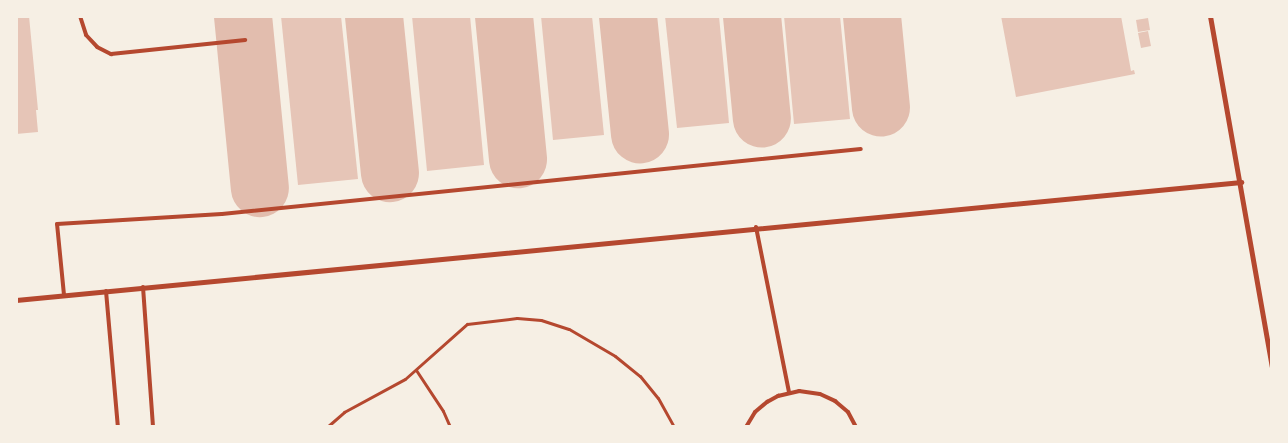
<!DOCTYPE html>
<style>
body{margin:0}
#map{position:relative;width:1288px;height:443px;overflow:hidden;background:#f6efe4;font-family:"DM Sans",sans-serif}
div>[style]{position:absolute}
.taxiway>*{height:58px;margin:-29px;padding:0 29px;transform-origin:29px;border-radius:29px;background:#e2bdae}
.building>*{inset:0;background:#e6c5b7}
.path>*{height:3px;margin:-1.5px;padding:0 1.5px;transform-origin:1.5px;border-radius:1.5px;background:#b5482f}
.service>*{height:4px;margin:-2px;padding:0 2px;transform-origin:2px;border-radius:2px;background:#b5482f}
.minor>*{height:5px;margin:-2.5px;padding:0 2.5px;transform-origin:2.5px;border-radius:2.5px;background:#b5482f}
span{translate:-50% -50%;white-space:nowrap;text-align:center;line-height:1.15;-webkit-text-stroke:4px #f6efe4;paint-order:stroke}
.frame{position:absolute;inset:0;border:18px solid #f6efe4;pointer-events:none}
</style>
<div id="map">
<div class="taxiway">
<div style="left:243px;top:16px;width:173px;rotate:84.4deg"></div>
<div style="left:374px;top:16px;width:158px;rotate:84.2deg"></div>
<div style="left:504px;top:16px;width:144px;rotate:84.4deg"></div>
<div style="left:628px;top:16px;width:119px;rotate:84.2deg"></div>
<div style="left:752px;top:16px;width:103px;rotate:84.5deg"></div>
<div style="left:872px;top:16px;width:92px;rotate:84.4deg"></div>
</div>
<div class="building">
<div style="clip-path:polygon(16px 16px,29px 16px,38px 110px,36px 110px,38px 132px,16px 134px)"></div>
<div style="clip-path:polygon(281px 16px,341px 16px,358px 179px,298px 185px)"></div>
<div style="clip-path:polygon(412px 16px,470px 16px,484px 165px,427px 171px)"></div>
<div style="clip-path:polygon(541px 16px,592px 16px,604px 135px,553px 140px)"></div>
<div style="clip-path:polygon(665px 16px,719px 16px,729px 123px,677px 128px)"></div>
<div style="clip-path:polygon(784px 16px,840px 16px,850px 119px,794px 124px)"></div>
<div style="clip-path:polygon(1001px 16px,1121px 16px,1131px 71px,1134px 70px,1135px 74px,1016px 97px)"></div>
<div style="clip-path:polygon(1148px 18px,1150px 30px,1138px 32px,1136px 20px)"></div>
<div style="clip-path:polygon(1148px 31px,1151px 46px,1141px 48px,1138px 33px)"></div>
</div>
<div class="path">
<div style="left:416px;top:370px;width:49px;rotate:56.6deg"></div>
<div style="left:443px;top:411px;width:17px;rotate:66deg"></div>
<div style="left:327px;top:427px;width:23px;rotate:-41deg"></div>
<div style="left:344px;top:412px;width:69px;rotate:-28.4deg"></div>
<div style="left:405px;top:379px;width:83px;rotate:-41.6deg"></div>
<div style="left:467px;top:324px;width:50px;rotate:-6.8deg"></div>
<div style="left:517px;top:318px;width:24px;rotate:5deg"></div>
<div style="left:541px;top:320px;width:29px;rotate:18deg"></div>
<div style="left:569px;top:329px;width:53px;rotate:30.4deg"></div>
<div style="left:615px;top:356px;width:32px;rotate:39deg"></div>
<div style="left:640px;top:376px;width:28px;rotate:51deg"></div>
<div style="left:658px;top:398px;width:33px;rotate:61deg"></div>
</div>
<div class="service">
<div style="left:80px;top:16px;width:20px;rotate:72deg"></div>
<div style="left:86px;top:35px;width:16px;rotate:47deg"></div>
<div style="left:97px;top:47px;width:16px;rotate:27deg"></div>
<div style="left:111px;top:54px;width:135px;rotate:-6deg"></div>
<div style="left:756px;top:227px;width:168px;rotate:78.7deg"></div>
<div style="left:143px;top:287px;width:140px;rotate:85.9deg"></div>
<div style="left:106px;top:291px;width:137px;rotate:85deg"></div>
<div style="left:64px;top:295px;width:71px;rotate:-95.6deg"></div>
<div style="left:57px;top:224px;width:165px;rotate:-3.5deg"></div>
<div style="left:222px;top:214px;width:642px;rotate:-5.81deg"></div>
<div style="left:746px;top:427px;width:17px;rotate:-59deg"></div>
<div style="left:755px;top:412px;width:16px;rotate:-40deg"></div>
<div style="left:767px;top:402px;width:13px;rotate:-29deg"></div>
<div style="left:778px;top:396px;width:22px;rotate:-13deg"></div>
<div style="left:799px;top:391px;width:21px;rotate:8deg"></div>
<div style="left:820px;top:394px;width:17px;rotate:25deg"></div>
<div style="left:835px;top:401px;width:17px;rotate:40deg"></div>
<div style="left:848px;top:412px;width:17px;rotate:62deg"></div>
</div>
<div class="minor">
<div style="left:1210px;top:16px;width:356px;rotate:80deg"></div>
<div style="left:16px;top:300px;width:1231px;rotate:-5.5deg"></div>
</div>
<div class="frame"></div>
</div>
